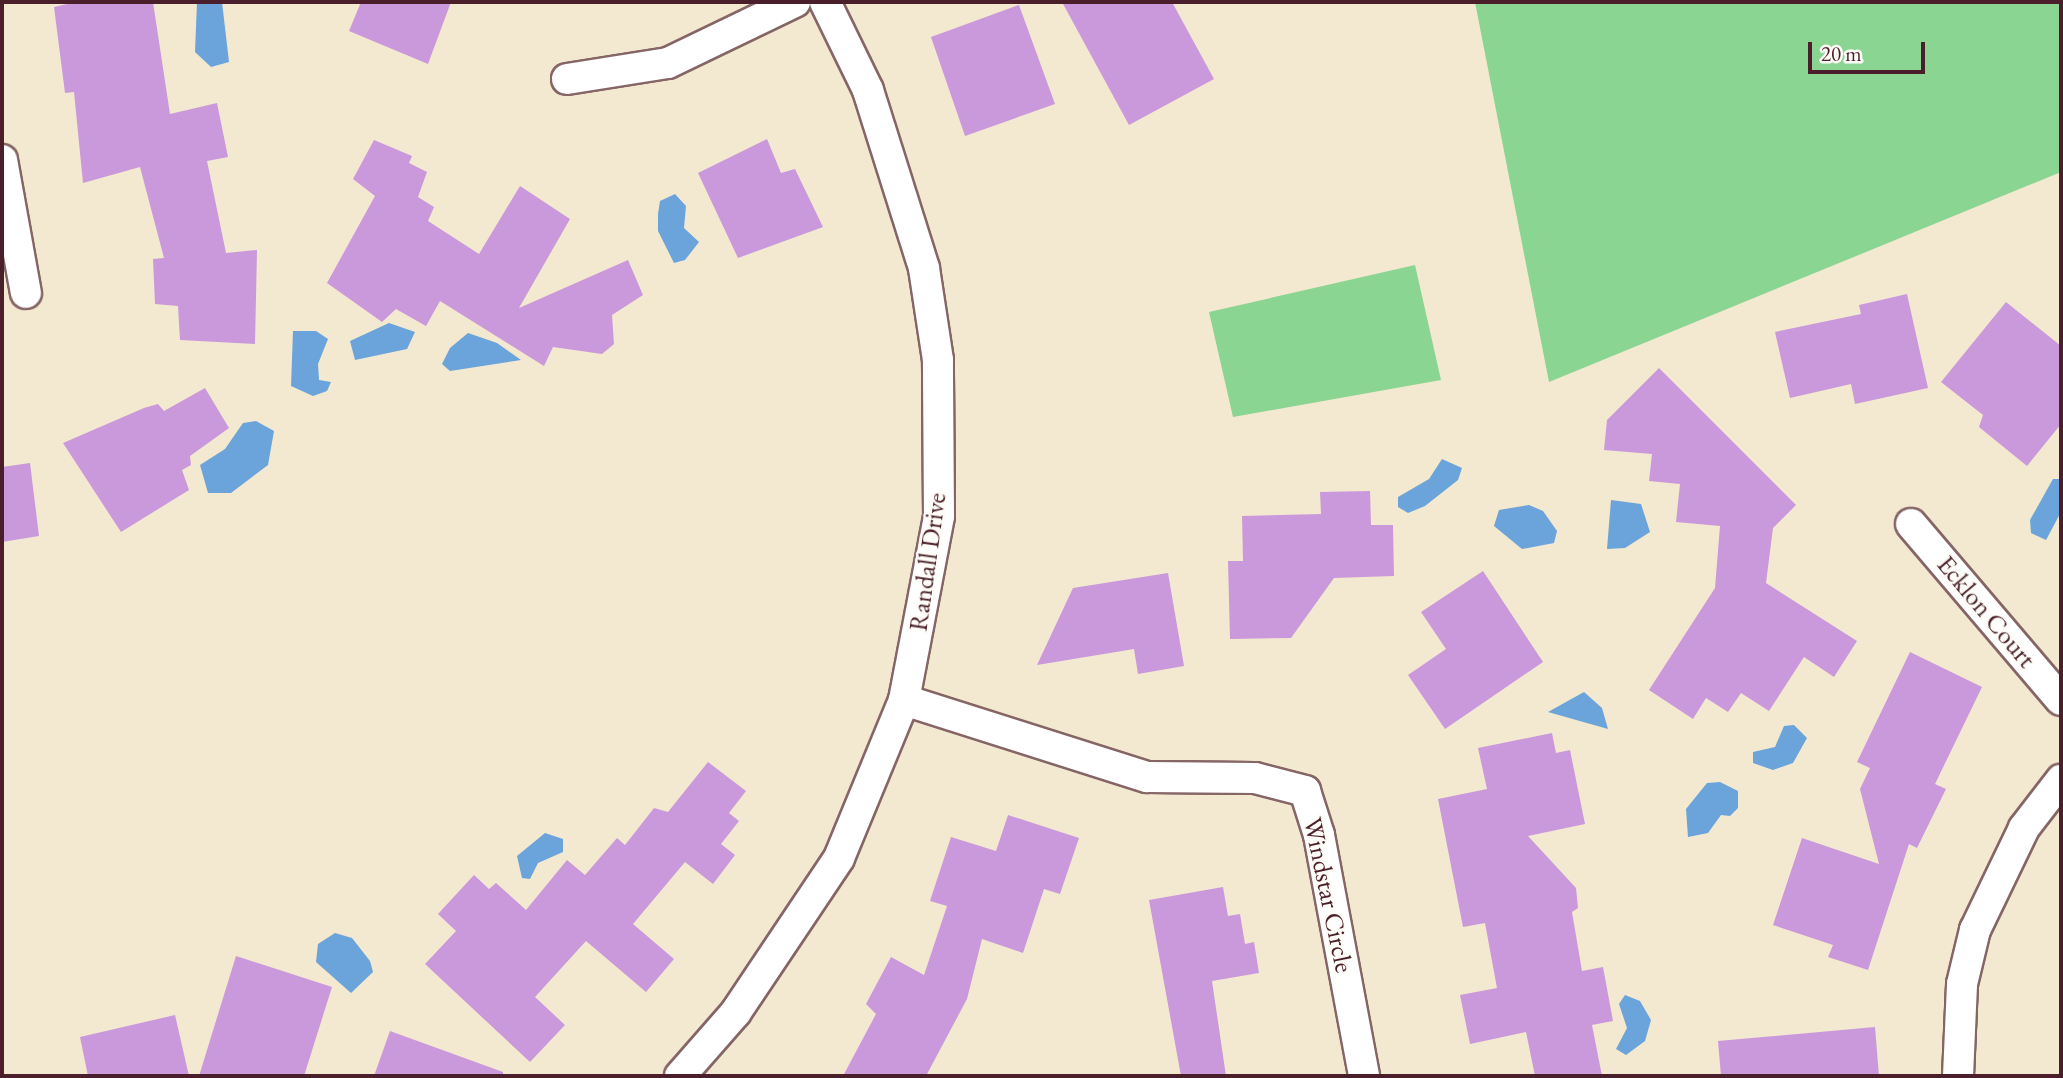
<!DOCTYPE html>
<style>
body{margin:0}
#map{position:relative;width:2063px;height:1078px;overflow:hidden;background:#f3e8d0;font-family:"EB Garamond",serif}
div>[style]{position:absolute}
.green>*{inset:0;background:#8ad592}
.water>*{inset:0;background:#6aa4da}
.building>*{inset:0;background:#ca99db}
.roads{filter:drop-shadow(2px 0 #856565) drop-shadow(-2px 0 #856565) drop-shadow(0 2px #856565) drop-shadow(0 -2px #856565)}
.minor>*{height:30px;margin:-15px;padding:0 15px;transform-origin:15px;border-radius:15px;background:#fff}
span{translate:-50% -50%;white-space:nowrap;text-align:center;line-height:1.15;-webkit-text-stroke:5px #fdfcf7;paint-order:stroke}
.street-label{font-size:26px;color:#4a1f2b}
.frame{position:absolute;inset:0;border:4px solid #4a1f2b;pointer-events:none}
.scale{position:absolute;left:1808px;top:42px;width:117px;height:32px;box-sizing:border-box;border:4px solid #4a1f2b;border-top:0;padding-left:9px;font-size:21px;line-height:24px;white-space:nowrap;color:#4a1f2b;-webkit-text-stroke:5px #fdfcf7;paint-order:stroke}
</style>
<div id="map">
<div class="green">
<div style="clip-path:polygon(1475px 2px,2061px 2px,2061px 172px,1549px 382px)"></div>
<div style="clip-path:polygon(1415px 265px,1441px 380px,1233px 417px,1209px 312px)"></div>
</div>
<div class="water">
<div style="clip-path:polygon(197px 2px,222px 2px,229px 62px,211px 67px,195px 52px)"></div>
<div style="clip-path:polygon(675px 194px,686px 206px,684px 228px,699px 242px,685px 260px,674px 263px,658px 231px,658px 214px,660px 201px)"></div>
<div style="clip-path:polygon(389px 323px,415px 332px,407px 349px,355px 360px,350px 341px)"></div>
<div style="clip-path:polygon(293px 331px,316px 331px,328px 339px,318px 364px,319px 380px,331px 382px,327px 391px,313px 396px,291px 386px)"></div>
<div style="clip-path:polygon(468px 333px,497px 343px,521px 360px,450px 371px,442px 364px,450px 348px)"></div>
<div style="clip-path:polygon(256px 421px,274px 431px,268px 465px,231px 493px,208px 493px,200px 465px,225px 449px,243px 423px)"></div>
<div style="clip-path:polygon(1442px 459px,1462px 468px,1458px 480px,1425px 506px,1408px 513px,1398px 507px,1398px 497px,1429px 479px)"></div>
<div style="clip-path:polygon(2053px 479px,2061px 479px,2061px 512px,2046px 540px,2031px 533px,2030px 520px)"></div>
<div style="clip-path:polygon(1611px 500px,1641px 504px,1650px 532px,1625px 548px,1607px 549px)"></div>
<div style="clip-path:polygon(1529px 505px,1543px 511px,1557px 531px,1554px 543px,1522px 549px,1494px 526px,1499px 510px)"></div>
<div style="clip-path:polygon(1584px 692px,1602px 708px,1608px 729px,1548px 712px)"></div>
<div style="clip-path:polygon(1794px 725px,1807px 738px,1793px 763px,1773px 770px,1753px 763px,1753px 752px,1775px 747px,1784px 726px)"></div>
<div style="clip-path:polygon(1720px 782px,1738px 791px,1738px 808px,1730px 816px,1721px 815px,1708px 833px,1688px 837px,1686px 809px,1707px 783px)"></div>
<div style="clip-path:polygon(545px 833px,563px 839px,563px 852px,538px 863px,530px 879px,522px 878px,517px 856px)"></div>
<div style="clip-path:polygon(335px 933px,352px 938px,370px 961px,373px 972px,351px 993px,316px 962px,318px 944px)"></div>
<div style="clip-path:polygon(1625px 995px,1640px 1001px,1651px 1020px,1645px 1041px,1626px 1055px,1616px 1049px,1627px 1028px,1619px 1004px)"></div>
</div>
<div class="building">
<div style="clip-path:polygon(76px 2px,153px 2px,170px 114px,217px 103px,228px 157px,207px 161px,226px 253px,257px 250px,255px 344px,180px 340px,178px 306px,155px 304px,153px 259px,164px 258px,140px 167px,83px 183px,74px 92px,65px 93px,54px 7px)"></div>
<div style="clip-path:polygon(361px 2px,451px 2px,428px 64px,349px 31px)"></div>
<div style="clip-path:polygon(1062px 2px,1172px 2px,1214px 79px,1129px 125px)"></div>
<div style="clip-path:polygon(1019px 5px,1055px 104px,965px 136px,931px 37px)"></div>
<div style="clip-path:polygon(767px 139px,781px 173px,795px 169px,823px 227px,738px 258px,698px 173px)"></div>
<div style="clip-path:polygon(374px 140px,412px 156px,409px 163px,427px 172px,418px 197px,434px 207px,428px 221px,479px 254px,520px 186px,570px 219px,519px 308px,628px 260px,643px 295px,612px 315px,614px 344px,602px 354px,553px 347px,544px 366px,440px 301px,426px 326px,396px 309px,382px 322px,327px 283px,375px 196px,353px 179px)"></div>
<div style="clip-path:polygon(1907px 294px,1928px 388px,1855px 404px,1851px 384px,1790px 398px,1775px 332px,1861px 314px,1859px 305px)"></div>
<div style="clip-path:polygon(2006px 302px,2061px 346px,2061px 424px,2027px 466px,1979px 427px,1983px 415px,1941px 382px)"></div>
<div style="clip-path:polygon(1659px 368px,1796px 505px,1773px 528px,1766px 583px,1857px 641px,1834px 677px,1804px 657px,1769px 711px,1741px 693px,1728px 712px,1706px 698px,1693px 719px,1649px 690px,1715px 588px,1720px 526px,1676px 522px,1680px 484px,1649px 481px,1652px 454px,1604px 450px,1607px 420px)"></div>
<div style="clip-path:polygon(205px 388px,229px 428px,190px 456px,191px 465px,182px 470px,189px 490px,121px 532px,63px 443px,144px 408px,158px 404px,164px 411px)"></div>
<div style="clip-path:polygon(30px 463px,39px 536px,2px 542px,2px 467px)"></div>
<div style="clip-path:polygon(1370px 491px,1371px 525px,1393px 525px,1394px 576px,1334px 578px,1291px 638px,1230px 639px,1228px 561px,1243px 561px,1242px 516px,1321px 514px,1320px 492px)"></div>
<div style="clip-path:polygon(1483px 571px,1543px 662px,1445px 729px,1408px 675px,1446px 649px,1421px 612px)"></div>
<div style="clip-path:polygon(1168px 573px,1184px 666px,1138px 674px,1134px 649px,1037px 665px,1073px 588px)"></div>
<div style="clip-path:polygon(1910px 652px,1982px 687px,1935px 784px,1946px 789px,1917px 848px,1909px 844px,1868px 970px,1828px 957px,1833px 945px,1773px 925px,1802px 838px,1879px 864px,1860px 789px,1870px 768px,1857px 762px)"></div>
<div style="clip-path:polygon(1552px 733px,1556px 753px,1570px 750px,1585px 824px,1528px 836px,1576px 888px,1578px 908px,1572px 912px,1582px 971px,1603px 967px,1613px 1021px,1592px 1025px,1602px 1076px,1535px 1076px,1526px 1032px,1470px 1044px,1460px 995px,1497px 988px,1485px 923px,1463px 927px,1438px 799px,1487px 789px,1478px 748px)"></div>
<div style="clip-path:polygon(708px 762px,746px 791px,729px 813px,739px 821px,721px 844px,735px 855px,713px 884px,685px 862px,633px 924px,674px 959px,646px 992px,586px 941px,535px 997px,565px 1025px,530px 1062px,425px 964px,456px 931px,438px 914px,474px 875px,489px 889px,496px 883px,526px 910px,567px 860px,585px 875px,617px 838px,625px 845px,654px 808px,668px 812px)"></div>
<div style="clip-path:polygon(1008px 815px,1079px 838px,1060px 894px,1044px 889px,1023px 953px,982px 939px,967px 999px,926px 1076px,843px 1076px,876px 1014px,866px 1004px,891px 957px,924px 975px,947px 906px,930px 901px,951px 837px,996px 851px)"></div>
<div style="clip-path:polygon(1223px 887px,1228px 916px,1240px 914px,1245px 944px,1254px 942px,1259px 973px,1212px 981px,1226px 1076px,1181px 1076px,1149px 900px)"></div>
<div style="clip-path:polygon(236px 956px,332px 987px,304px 1076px,199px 1076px)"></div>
<div style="clip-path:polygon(175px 1015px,189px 1076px,88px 1076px,80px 1037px)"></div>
<div style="clip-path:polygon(1875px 1027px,1879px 1076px,1721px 1076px,1718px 1041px)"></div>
<div style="clip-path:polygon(390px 1031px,503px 1072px,503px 1076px,374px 1076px)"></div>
</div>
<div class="roads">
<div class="minor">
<div style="left:567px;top:79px;width:102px;rotate:-9deg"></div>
<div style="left:668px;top:63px;width:141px;rotate:-25.7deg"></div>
<div style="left:2px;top:160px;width:135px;rotate:79.8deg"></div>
<div style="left:1911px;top:524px;width:231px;rotate:49.6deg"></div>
<div style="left:904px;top:700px;width:255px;rotate:17.6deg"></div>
<div style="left:1147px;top:777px;width:108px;rotate:0.5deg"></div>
<div style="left:1255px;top:778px;width:52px;rotate:14.6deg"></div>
<div style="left:1305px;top:791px;width:46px;rotate:72.3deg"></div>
<div style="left:1319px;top:835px;width:245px;rotate:79.4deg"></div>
<div style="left:680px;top:1076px;width:85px;rotate:-48.8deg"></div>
<div style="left:736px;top:1012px;width:185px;rotate:-56.2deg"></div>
<div style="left:839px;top:858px;width:171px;rotate:-67.6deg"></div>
<div style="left:904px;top:700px;width:187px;rotate:-79.2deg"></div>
<div style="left:939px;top:516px;width:156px;rotate:-90.4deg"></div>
<div style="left:938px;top:360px;width:93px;rotate:-98.7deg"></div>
<div style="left:924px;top:268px;width:187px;rotate:-107.5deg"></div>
<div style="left:868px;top:90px;width:98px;rotate:-116deg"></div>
<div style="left:1958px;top:1076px;width:92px;rotate:-87.5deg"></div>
<div style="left:1962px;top:984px;width:56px;rotate:-76.5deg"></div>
<div style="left:1975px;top:930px;width:113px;rotate:-64.3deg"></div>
<div style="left:2024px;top:828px;width:61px;rotate:-52.4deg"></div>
</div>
</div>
<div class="street-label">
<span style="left:928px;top:562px;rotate:-82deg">Randall Drive</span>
<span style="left:1986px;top:612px;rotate:50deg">Ecklon Court</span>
<span style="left:1328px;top:895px;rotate:78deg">Windstar Circle</span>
</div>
<div class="frame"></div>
<div class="scale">20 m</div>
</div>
